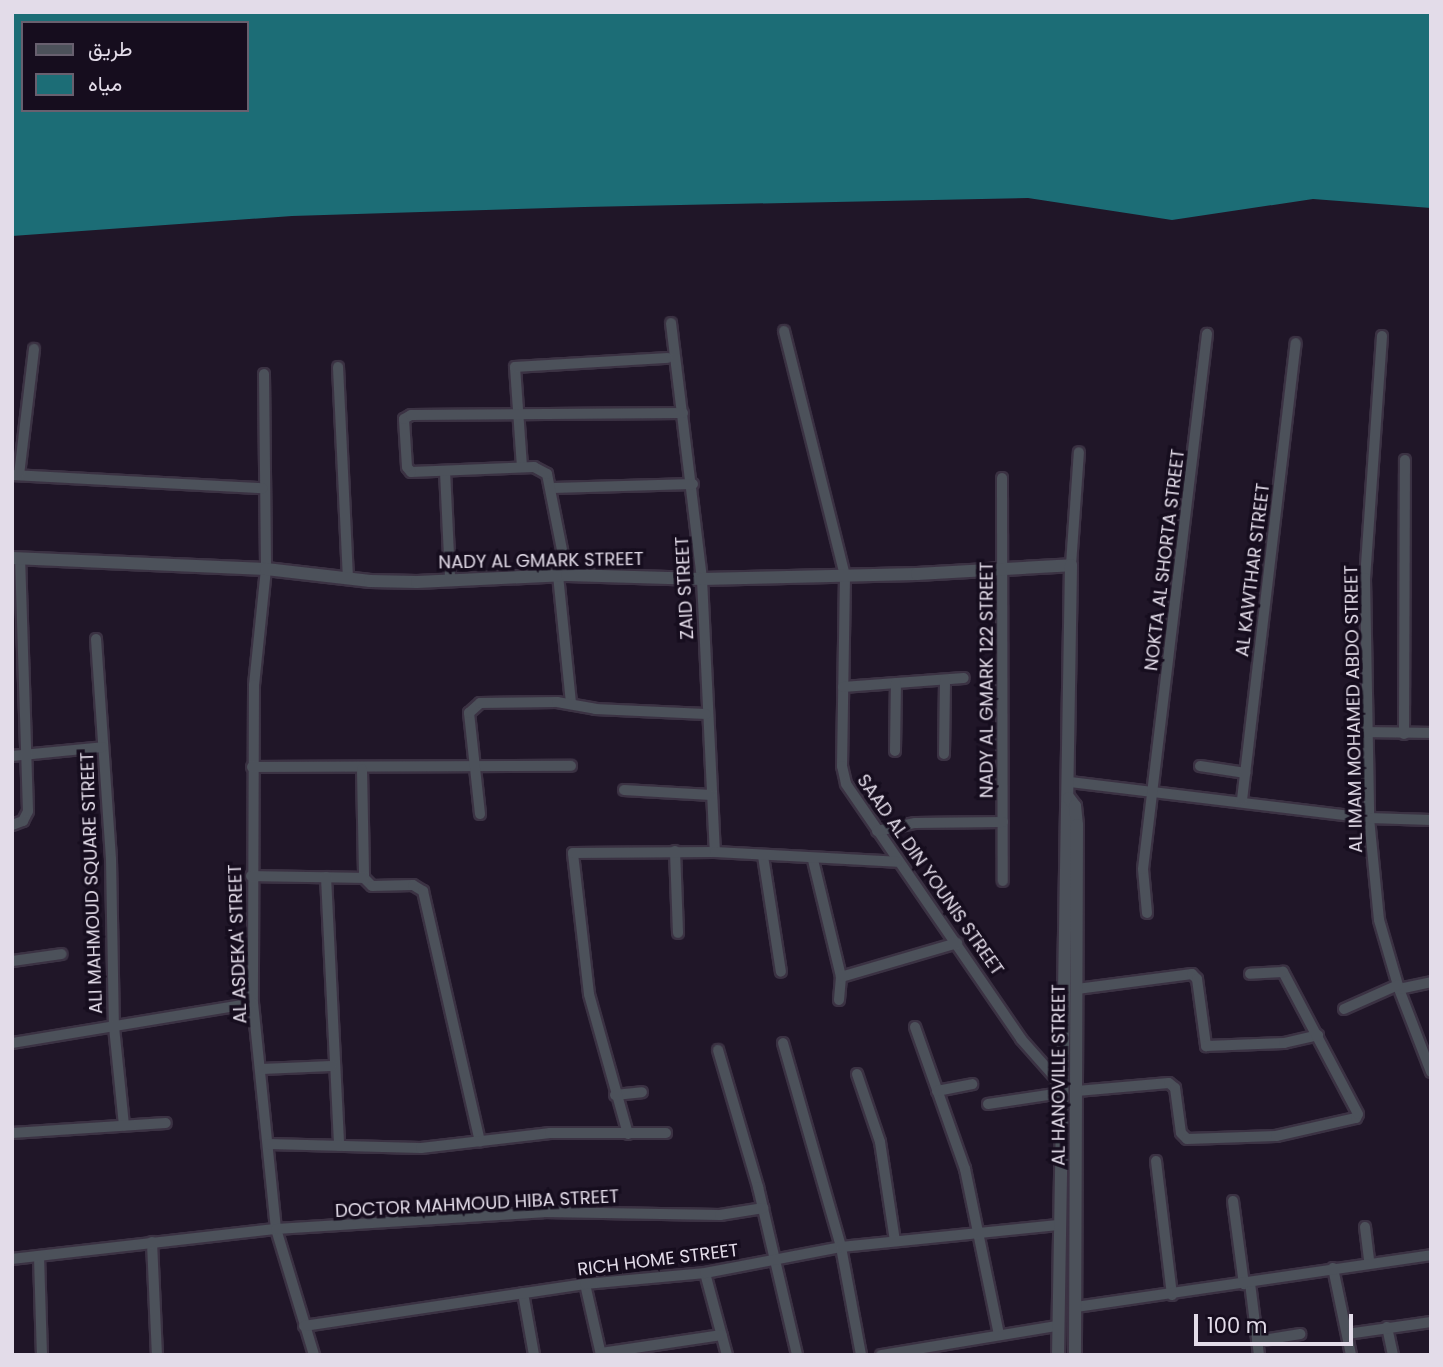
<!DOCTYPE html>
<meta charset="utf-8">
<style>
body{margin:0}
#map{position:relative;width:1443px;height:1367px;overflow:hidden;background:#201628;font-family:Poppins,Vazirmatn,sans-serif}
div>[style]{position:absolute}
.water>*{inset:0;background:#1c6d76}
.roads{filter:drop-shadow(2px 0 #3b3243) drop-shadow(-2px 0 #3b3243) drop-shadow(0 2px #3b3243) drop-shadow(0 -2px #3b3243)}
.minor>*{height:10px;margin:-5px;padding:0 5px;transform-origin:5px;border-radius:5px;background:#4c515a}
.tertiary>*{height:12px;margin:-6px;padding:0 6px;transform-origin:6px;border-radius:6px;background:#4c515a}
span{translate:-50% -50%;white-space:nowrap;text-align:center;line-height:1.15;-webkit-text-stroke:7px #160d1e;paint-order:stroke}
.street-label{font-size:18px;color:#e3dce9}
.frame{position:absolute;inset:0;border:14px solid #e3dce9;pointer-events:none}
.legend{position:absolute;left:21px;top:21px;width:228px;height:91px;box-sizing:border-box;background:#160d1e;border:2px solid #68606f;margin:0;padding:9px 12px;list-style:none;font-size:21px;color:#e3dce9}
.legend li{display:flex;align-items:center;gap:14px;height:35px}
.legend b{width:35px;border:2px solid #68606f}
.scale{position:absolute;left:1194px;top:1314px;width:159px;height:32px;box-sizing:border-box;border:4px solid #e3dce9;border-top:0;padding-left:9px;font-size:21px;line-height:24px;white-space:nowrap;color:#e3dce9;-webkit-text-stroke:5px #160d1e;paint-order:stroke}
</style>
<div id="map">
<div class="water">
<div style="clip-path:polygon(evenodd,12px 12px,1431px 12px,1431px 208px,1313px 199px,1172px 220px,1028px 198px,584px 207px,292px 216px,12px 236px,12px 12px,23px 23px,247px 23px,247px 110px,23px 110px,23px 23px)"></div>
</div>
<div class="roads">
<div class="minor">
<div style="left:671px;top:323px;width:258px;rotate:83.1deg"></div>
<div style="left:702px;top:579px;width:273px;rotate:87.3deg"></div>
<div style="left:784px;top:331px;width:252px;rotate:76deg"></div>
<div style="left:845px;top:576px;width:190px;rotate:90.9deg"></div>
<div style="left:842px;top:766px;width:18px;rotate:77deg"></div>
<div style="left:846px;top:784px;width:309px;rotate:55.5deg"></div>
<div style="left:1021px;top:1039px;width:60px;rotate:48.4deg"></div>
<div style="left:1382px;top:336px;width:243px;rotate:94deg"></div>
<div style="left:1365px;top:578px;width:240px;rotate:89deg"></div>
<div style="left:1369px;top:818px;width:102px;rotate:84.4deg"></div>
<div style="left:1379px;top:920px;width:72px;rotate:73.8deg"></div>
<div style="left:1399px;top:989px;width:89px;rotate:68.9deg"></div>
<div style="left:338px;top:367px;width:212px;rotate:87.3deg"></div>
<div style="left:264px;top:374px;width:195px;rotate:89.4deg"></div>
<div style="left:266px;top:569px;width:117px;rotate:95.9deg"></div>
<div style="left:254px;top:685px;width:318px;rotate:90.2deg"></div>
<div style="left:253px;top:1003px;width:227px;rotate:84.2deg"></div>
<div style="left:276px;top:1229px;width:132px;rotate:73.2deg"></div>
<div style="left:522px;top:467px;width:100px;rotate:-94deg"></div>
<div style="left:515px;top:367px;width:153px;rotate:-3.4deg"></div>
<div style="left:445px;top:471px;width:108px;rotate:87.3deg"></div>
<div style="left:12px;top:475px;width:251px;rotate:3deg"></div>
<div style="left:19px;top:475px;width:127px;rotate:-83.2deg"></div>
<div style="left:1002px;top:478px;width:403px;rotate:89.9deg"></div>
<div style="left:553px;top:488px;width:140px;rotate:-1.6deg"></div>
<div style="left:1071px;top:565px;width:113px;rotate:-86deg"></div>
<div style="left:558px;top:575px;width:130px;rotate:84.2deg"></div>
<div style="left:567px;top:575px;width:103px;rotate:-101.2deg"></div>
<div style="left:547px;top:474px;width:15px;rotate:-152deg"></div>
<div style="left:534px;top:467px;width:123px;rotate:177.7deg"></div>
<div style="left:411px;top:472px;width:6px;rotate:-129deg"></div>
<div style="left:407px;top:467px;width:48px;rotate:-93.6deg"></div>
<div style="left:404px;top:419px;width:8px;rotate:-30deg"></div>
<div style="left:411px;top:415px;width:272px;rotate:-0.4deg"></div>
<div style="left:96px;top:639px;width:221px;rotate:86.1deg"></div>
<div style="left:111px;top:859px;width:168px;rotate:89deg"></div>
<div style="left:114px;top:1027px;width:99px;rotate:84.2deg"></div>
<div style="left:843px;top:687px;width:121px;rotate:-4.3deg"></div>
<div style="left:1366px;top:732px;width:65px;rotate:0.9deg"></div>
<div style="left:1404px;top:734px;width:274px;rotate:-89.8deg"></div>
<div style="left:895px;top:751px;width:68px;rotate:-89.2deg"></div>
<div style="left:944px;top:754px;width:74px;rotate:-89.2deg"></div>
<div style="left:12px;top:756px;width:91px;rotate:-5.6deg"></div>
<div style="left:1200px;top:766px;width:46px;rotate:8.8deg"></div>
<div style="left:252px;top:767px;width:319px;rotate:-0.2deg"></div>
<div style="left:362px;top:769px;width:109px;rotate:88.9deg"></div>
<div style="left:364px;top:878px;width:11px;rotate:45deg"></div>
<div style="left:372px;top:886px;width:41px;rotate:-1.4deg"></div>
<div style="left:413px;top:885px;width:12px;rotate:31deg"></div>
<div style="left:423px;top:891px;width:257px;rotate:77.2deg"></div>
<div style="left:1070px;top:782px;width:301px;rotate:6.9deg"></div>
<div style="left:1369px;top:818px;width:62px;rotate:1.8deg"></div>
<div style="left:624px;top:790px;width:87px;rotate:3.3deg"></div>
<div style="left:1242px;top:800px;width:460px;rotate:-83.3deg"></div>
<div style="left:480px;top:814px;width:102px;rotate:-96.2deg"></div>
<div style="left:469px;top:713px;width:15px;rotate:-42deg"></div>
<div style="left:480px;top:703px;width:77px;rotate:-0.7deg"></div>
<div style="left:557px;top:702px;width:39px;rotate:10deg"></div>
<div style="left:595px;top:709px;width:111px;rotate:2.6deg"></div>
<div style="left:12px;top:825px;width:12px;rotate:-20deg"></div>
<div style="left:23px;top:821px;width:11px;rotate:-63deg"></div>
<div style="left:28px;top:811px;width:253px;rotate:-91.8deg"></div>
<div style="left:877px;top:831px;width:39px;rotate:-12deg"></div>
<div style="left:915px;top:823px;width:88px;rotate:-0.7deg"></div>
<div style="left:675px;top:851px;width:82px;rotate:87.9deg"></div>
<div style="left:763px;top:856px;width:117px;rotate:81.2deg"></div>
<div style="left:813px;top:860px;width:120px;rotate:76.5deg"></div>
<div style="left:841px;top:977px;width:23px;rotate:95deg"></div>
<div style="left:251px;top:876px;width:113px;rotate:1deg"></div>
<div style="left:326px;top:877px;width:269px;rotate:87.2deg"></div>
<div style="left:1147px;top:913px;width:44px;rotate:-95.2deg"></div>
<div style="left:1143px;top:869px;width:539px;rotate:-83.18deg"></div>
<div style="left:12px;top:961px;width:50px;rotate:-8deg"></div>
<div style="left:841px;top:977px;width:121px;rotate:-16.3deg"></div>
<div style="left:1077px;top:989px;width:116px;rotate:-7.4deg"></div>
<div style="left:1192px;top:974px;width:7px;rotate:45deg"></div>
<div style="left:1197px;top:979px;width:68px;rotate:82.3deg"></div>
<div style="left:1206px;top:1046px;width:78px;rotate:-2.2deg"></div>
<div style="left:1284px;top:1043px;width:35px;rotate:-13deg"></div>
<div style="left:1399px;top:989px;width:33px;rotate:-12deg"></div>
<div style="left:1344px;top:1009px;width:59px;rotate:-24deg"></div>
<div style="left:915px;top:1027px;width:151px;rotate:70.6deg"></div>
<div style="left:965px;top:1169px;width:168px;rotate:78.4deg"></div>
<div style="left:12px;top:1043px;width:244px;rotate:-9.4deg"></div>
<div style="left:783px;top:1043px;width:212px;rotate:74.1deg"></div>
<div style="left:841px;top:1247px;width:110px;rotate:79.5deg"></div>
<div style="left:718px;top:1050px;width:143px;rotate:73.7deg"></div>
<div style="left:758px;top:1187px;width:172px;rotate:76.9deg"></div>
<div style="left:261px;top:1069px;width:71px;rotate:-2.4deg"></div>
<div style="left:857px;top:1074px;width:72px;rotate:71.3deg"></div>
<div style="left:880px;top:1142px;width:100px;rotate:81.4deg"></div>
<div style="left:937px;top:1091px;width:36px;rotate:-11deg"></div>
<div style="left:1077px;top:1091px;width:92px;rotate:-5deg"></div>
<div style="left:1169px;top:1083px;width:8px;rotate:40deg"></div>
<div style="left:1175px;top:1088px;width:45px;rotate:82.4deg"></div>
<div style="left:1181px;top:1133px;width:8px;rotate:45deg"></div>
<div style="left:1187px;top:1139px;width:89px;rotate:-1.9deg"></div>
<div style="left:1276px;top:1136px;width:82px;rotate:-12.7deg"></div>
<div style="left:1356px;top:1118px;width:4px;rotate:-63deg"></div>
<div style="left:1358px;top:1114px;width:161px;rotate:-117.8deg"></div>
<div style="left:1283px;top:972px;width:33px;rotate:177deg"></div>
<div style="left:615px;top:1095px;width:27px;rotate:-6deg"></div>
<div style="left:988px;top:1104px;width:74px;rotate:-8.6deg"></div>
<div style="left:12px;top:1133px;width:154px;rotate:-3.7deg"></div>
<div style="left:628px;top:1134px;width:145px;rotate:-105.6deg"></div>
<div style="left:589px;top:994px;width:142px;rotate:-96.5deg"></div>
<div style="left:573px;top:853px;width:142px;rotate:-0.4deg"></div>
<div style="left:715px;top:852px;width:182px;rotate:3.1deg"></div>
<div style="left:268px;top:1144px;width:153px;rotate:1.5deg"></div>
<div style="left:421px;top:1148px;width:130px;rotate:-6.6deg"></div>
<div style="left:550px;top:1133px;width:116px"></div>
<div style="left:1156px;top:1161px;width:135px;rotate:83.2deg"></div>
<div style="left:1233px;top:1201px;width:84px;rotate:82.5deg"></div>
<div style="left:1365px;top:1227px;width:35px;rotate:83deg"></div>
<div style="left:152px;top:1242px;width:113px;rotate:87.5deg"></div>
<div style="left:39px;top:1256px;width:99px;rotate:88.3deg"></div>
<div style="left:12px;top:1259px;width:266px;rotate:-6.5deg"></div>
<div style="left:276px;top:1229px;width:268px;rotate:-3.6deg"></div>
<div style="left:543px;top:1212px;width:177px;rotate:1deg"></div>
<div style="left:720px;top:1215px;width:44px;rotate:-9.2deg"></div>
<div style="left:1333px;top:1268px;width:89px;rotate:78.3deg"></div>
<div style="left:705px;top:1273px;width:85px;rotate:75deg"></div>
<div style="left:1250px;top:1283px;width:73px;rotate:82.9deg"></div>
<div style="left:585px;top:1284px;width:73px;rotate:77.3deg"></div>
<div style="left:523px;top:1293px;width:63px;rotate:79.9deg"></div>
<div style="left:1076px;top:1307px;width:359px;rotate:-8.3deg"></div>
<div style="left:304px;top:1326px;width:284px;rotate:-8.5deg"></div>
<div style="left:585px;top:1284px;width:121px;rotate:-5.2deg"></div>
<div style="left:705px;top:1273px;width:138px;rotate:-10.8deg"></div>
<div style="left:841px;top:1247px;width:218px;rotate:-5.8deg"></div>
<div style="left:1387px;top:1327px;width:29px;rotate:78deg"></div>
<div style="left:1347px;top:1334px;width:85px;rotate:-8.1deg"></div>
<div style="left:1257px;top:1341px;width:44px;rotate:-9.2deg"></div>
<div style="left:601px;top:1353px;width:122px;rotate:-8.5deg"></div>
<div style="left:881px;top:1355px;width:178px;rotate:-9.4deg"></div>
</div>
<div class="tertiary">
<div style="left:12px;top:558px;width:254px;rotate:2.5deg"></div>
<div style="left:266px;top:569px;width:105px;rotate:6.6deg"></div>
<div style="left:370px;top:581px;width:47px;rotate:1.2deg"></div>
<div style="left:417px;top:582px;width:150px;rotate:-2.7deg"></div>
<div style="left:567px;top:575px;width:135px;rotate:1.7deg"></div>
<div style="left:702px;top:579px;width:215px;rotate:-1.3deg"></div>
<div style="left:917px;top:574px;width:154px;rotate:-3.3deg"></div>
<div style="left:1071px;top:565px;width:790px;rotate:90.94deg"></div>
<div style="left:1069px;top:798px;width:10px;rotate:53deg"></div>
<div style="left:1075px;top:806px;width:19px;rotate:84deg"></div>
<div style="left:1077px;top:825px;width:530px;rotate:90.22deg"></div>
</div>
</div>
<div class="street-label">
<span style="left:1165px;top:560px;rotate:-83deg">NOKTA AL SHORTA STREET</span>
<span style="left:541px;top:561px;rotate:-1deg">NADY AL GMARK STREET</span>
<span style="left:1253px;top:570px;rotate:-83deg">AL KAWTHAR STREET</span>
<span style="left:685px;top:588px;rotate:-93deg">ZAID STREET</span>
<span style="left:987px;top:680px;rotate:-90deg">NADY AL GMARK 122 STREET</span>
<span style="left:1354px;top:709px;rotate:-91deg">AL IMAM MOHAMED ABDO STREET</span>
<span style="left:930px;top:875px;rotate:55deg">SAAD AL DIN YOUNIS STREET</span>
<span style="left:92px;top:883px;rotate:-92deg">ALI MAHMOUD SQUARE STREET</span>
<span style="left:238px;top:944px;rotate:-92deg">AL ASDEKA' STREET</span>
<span style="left:1059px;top:1075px;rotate:-90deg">AL HANOVILLE STREET</span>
<span style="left:477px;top:1204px;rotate:-3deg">DOCTOR MAHMOUD HIBA STREET</span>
<span style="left:658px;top:1260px;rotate:-7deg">RICH HOME STREET</span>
</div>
<div class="frame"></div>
<ul class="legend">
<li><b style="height:9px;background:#4c515a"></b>طريق</li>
<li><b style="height:19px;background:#1c6d76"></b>مياه</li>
</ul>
<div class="scale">100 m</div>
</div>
